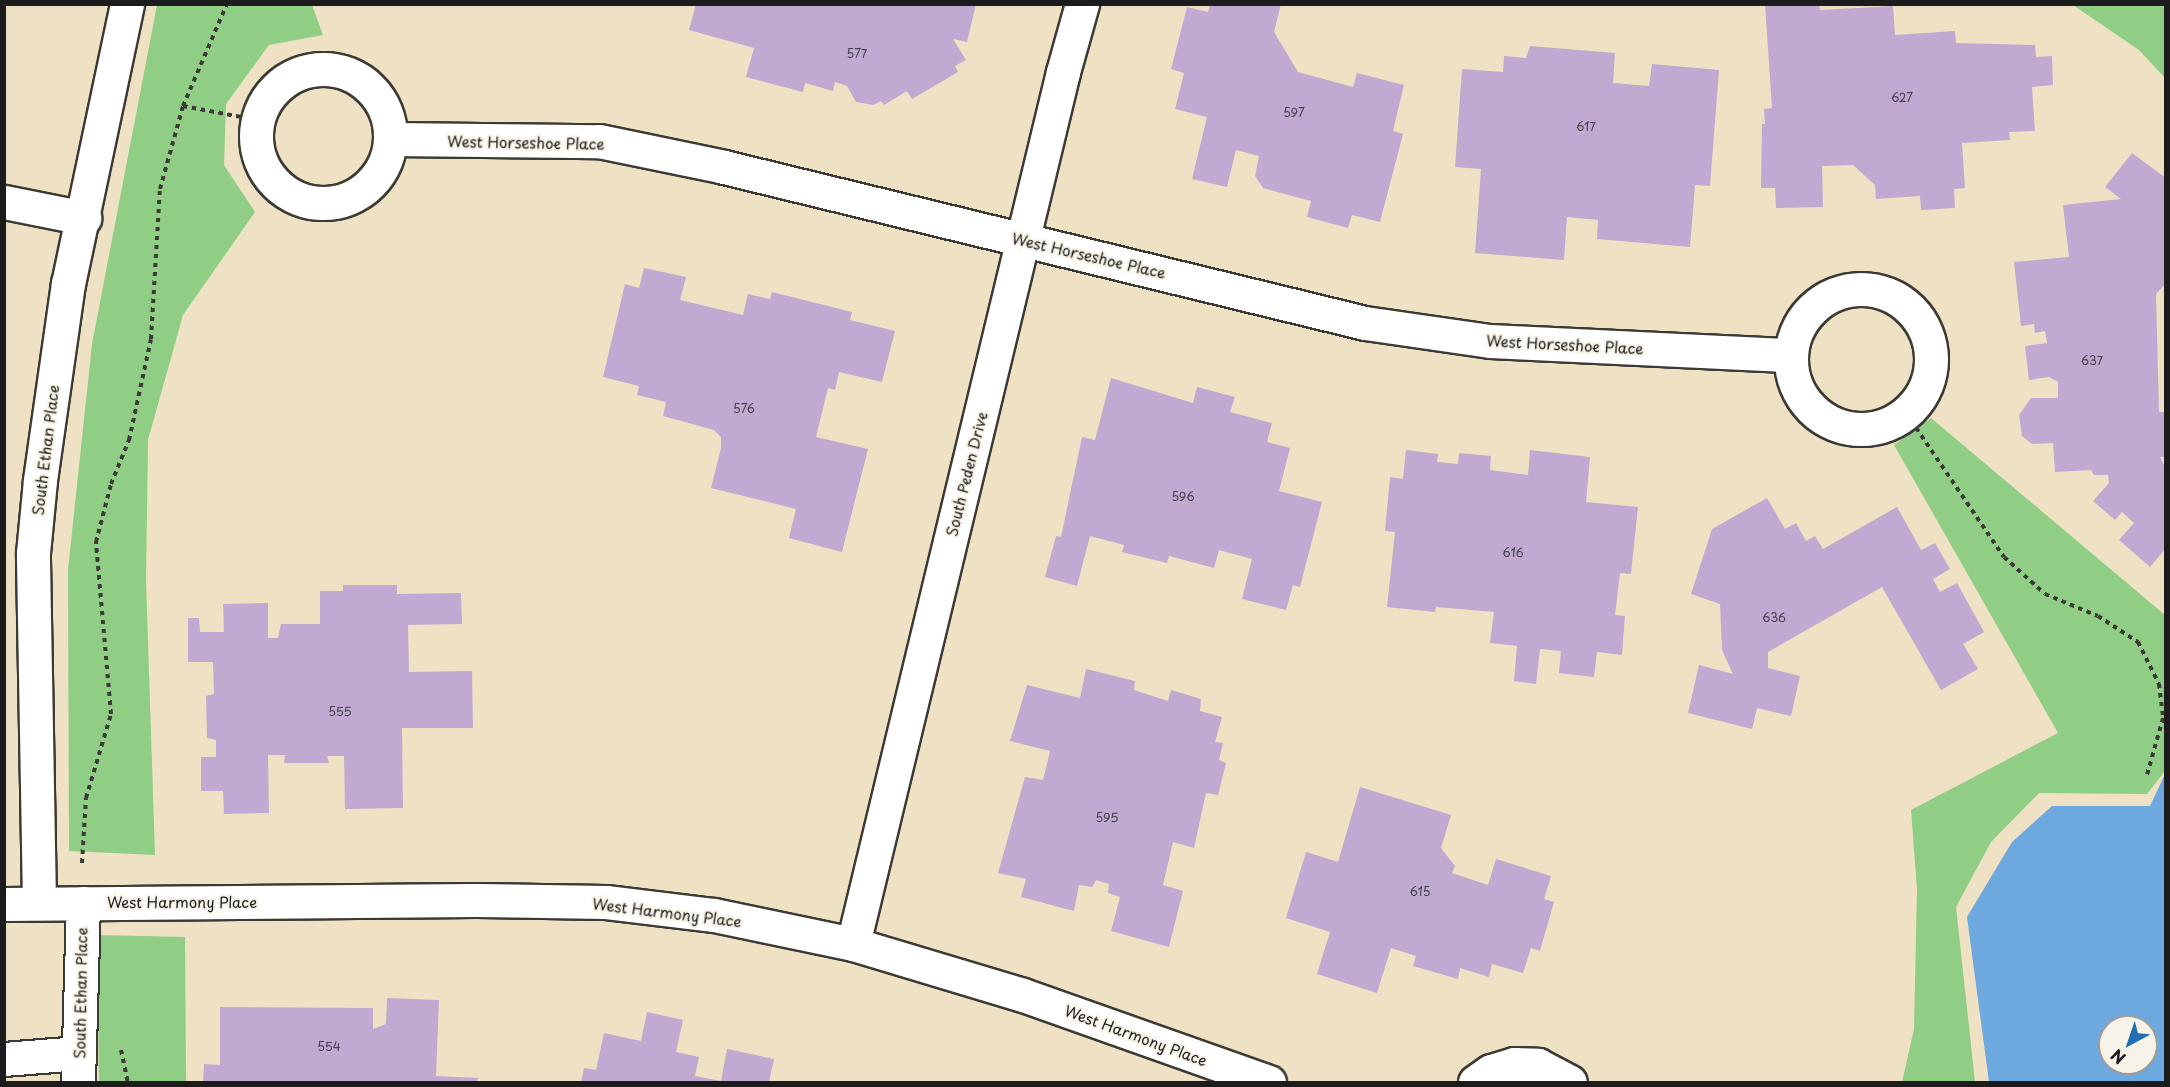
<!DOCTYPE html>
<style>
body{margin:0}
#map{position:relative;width:2170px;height:1087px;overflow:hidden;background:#efe1c3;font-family:"Playpen Sans",sans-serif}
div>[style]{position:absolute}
.green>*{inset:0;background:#8fce84}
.water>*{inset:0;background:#6da8de}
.building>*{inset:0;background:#c0aad1}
.path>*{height:4px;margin-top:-2px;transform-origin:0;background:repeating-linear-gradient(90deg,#3c3a35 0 4.5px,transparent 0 9px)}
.roads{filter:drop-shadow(2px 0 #3c3a35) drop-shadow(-2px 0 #3c3a35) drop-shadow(0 2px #3c3a35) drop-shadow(0 -2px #3c3a35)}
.minor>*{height:33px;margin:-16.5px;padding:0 16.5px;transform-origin:16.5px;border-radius:16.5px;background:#fff}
.minor>.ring{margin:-16.5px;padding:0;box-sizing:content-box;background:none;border:33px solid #fff;border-radius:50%}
span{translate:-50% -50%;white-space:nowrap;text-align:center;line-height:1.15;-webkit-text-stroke:4.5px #f7f3e8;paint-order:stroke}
.number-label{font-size:12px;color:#454049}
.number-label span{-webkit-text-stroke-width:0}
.street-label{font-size:15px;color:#1c1c1c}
.frame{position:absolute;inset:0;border:6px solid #1c1c1c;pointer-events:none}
.north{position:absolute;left:2098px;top:1015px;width:60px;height:60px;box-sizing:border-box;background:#f7f3e8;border:2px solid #9f9d96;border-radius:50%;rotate:220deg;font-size:16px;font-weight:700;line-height:24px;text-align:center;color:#1c1c1c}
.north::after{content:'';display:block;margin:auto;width:21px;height:27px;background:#1f6fb2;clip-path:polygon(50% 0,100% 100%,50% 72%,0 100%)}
</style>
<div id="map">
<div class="green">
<div style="clip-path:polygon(157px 5px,312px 5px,323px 35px,269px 45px,226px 104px,224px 165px,255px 212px,183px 315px,148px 440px,146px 581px,155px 855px,69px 851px,68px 570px,92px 344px)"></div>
<div style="clip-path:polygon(2073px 5px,2165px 5px,2165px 78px,2139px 50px)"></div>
<div style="clip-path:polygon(1931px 418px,2165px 615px,2165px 771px,2147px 794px,2039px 793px,1991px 842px,1956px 907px,1975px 1082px,1902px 1082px,1914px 1029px,1917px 889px,1911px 810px,2058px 733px,1894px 445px)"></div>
<div style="clip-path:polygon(97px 935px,185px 937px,186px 1082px,99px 1082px)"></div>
</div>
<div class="water">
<div style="clip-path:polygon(evenodd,2165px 774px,2165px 1082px,1989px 1082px,1967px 917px,2012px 842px,2052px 806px,2150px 806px,2165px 774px,2110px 1027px,2146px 1027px,2146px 1063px,2110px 1063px,2110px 1027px)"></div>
</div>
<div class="building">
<div style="clip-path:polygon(696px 4px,976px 4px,967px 42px,953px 39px,966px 60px,955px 66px,958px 72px,912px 99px,907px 91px,884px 105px,881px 101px,873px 105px,856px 102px,847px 86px,835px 82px,833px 91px,805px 83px,803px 92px,746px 77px,754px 48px,689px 30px)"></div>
<div style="clip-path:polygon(1210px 4px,1281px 4px,1274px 32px,1298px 72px,1353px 87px,1357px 73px,1404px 85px,1393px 131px,1403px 134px,1380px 222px,1352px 215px,1348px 228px,1307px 217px,1311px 201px,1263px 188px,1255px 176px,1259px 156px,1236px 150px,1227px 187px,1192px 179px,1207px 117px,1175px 109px,1184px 73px,1171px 69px,1187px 7px,1208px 12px)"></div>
<div style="clip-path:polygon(1819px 4px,1820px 10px,1893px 6px,1895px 35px,1955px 31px,1956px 43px,2035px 45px,2036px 57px,2052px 56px,2053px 85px,2032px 87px,2035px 131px,2009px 132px,2010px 140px,1962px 143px,1965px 188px,1954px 189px,1955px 208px,1921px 210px,1920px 196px,1876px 199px,1875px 185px,1853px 165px,1822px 166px,1823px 207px,1776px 208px,1775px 188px,1761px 188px,1762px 124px,1765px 124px,1764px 109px,1772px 108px,1765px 5px)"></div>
<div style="clip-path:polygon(1530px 46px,1615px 53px,1613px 83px,1649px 86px,1652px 64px,1719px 70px,1710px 186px,1695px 185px,1690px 247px,1597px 239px,1598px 220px,1567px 217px,1564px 260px,1475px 253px,1481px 169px,1455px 167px,1462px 69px,1503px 72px,1504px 56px,1526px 58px)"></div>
<div style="clip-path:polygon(2132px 153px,2166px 178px,2166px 283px,2156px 294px,2159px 412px,2166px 412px,2166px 457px,2160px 457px,2166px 469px,2166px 548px,2150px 567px,2119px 540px,2134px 523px,2122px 512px,2115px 520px,2093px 501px,2109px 483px,2108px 475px,2094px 475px,2091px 470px,2055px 472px,2053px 443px,2032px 444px,2022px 436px,2019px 415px,2031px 398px,2058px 398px,2058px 382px,2049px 377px,2029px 380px,2025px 346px,2047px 343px,2045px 331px,2035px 333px,2034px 324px,2021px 326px,2014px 262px,2069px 257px,2063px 205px,2121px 199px,2105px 187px)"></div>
<div style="clip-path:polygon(644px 268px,686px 277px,680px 300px,743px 315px,748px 294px,770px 299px,772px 292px,852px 312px,850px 320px,895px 331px,882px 382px,839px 372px,835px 390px,828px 388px,816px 437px,868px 449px,842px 552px,789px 538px,796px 509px,711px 488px,721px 448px,721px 437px,714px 430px,663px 416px,666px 402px,637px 395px,639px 386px,603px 377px,625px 284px,639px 288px)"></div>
<div style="clip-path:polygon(1111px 378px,1193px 403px,1197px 387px,1235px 397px,1230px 412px,1272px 423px,1267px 442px,1290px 448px,1279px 491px,1322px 502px,1300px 587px,1293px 585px,1286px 610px,1242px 599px,1252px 559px,1219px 550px,1214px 568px,1169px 556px,1167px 563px,1122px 552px,1124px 545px,1090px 536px,1077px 586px,1045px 577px,1056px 536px,1061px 537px,1082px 437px,1095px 440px)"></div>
<div style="clip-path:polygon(1406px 450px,1438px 454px,1437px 462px,1458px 464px,1459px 453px,1491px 456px,1490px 470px,1528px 475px,1530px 450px,1590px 457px,1586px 502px,1638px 507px,1631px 574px,1620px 573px,1615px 615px,1625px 616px,1622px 655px,1597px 652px,1594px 677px,1559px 673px,1561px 651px,1540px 649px,1536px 684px,1514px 681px,1517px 646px,1490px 643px,1494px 612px,1436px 607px,1435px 612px,1387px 607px,1395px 532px,1385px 531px,1390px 477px,1403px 479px)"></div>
<div style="clip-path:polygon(1767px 498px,1785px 529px,1796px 523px,1806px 541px,1815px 536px,1823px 549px,1897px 507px,1921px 550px,1935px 543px,1950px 569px,1933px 579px,1940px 592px,1957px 583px,1984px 632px,1963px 644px,1978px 669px,1941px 690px,1882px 587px,1768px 652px,1768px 668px,1800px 676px,1791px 716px,1757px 708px,1752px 729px,1688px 713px,1699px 665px,1733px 674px,1722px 650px,1720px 604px,1691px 594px,1712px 529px)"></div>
<div style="clip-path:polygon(343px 585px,397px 585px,397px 594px,461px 593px,462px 624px,408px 625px,409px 672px,472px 671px,473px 728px,402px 728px,403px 808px,345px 809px,344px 756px,327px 756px,329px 763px,284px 763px,285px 755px,268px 755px,269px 813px,224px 814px,223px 791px,201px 791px,201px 757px,216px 757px,216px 740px,207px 738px,206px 696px,214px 694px,213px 662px,188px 662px,188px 618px,199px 618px,200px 632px,224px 632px,223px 604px,268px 603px,268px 638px,278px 638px,281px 624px,320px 624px,320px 591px,343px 591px)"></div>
<div style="clip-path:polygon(1086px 669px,1135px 681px,1134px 690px,1168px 701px,1171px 690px,1201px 699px,1200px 711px,1222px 717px,1215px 742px,1223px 743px,1219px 760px,1226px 763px,1218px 795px,1206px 793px,1194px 848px,1173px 842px,1163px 885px,1183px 891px,1169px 947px,1111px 931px,1120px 897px,1108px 893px,1109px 884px,1096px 880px,1092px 887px,1079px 885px,1074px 911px,1021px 897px,1026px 879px,998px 873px,1025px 777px,1043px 780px,1050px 751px,1010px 741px,1027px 685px,1080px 698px)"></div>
<div style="clip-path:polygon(1360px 787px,1451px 815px,1441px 848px,1455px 866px,1452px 873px,1488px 885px,1496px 859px,1551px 876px,1544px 899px,1554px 902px,1540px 951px,1531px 948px,1523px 973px,1492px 964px,1489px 977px,1460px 968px,1458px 979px,1413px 966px,1416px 956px,1391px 948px,1377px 993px,1317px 974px,1330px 932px,1286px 918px,1306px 852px,1338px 862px)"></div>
<div style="clip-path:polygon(387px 998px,439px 1000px,436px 1076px,478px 1078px,477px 1082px,203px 1082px,204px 1064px,220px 1065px,220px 1007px,373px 1008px,373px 1029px,386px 1024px)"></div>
<div style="clip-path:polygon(647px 1012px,683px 1020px,676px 1052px,699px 1057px,695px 1076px,721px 1081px,727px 1049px,774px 1059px,769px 1082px,581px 1082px,584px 1068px,596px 1070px,604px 1033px,641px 1041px)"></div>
</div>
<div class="path">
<div style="left:183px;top:106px;width:75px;rotate:10.7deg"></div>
<div style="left:1906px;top:413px;width:174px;rotate:55.8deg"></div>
<div style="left:2004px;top:557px;width:55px;rotate:42.1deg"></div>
<div style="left:2045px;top:594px;width:57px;rotate:22.5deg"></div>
<div style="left:2098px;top:616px;width:48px;rotate:33deg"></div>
<div style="left:2138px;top:642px;width:47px;rotate:63.4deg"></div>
<div style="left:2159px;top:684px;width:34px;rotate:83deg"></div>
<div style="left:2163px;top:718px;width:59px;rotate:105.7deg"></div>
<div style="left:82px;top:863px;width:65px;rotate:-86.5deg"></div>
<div style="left:86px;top:798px;width:88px;rotate:-73.4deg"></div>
<div style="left:111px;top:714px;width:173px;rotate:-95deg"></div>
<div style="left:96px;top:542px;width:60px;rotate:-75.5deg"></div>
<div style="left:111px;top:484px;width:48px;rotate:-67.8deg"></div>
<div style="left:129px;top:440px;width:103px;rotate:-77.7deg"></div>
<div style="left:151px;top:339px;width:150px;rotate:-86.6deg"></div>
<div style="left:160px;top:189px;width:86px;rotate:-74.5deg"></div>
<div style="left:183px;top:106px;width:111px;rotate:-66.7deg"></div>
<div style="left:121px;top:1050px;width:33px;rotate:78deg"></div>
</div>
<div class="roads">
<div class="minor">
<div class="ring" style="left:256px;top:69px;width:101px;height:101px"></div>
<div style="left:391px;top:139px;width:208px;rotate:0.6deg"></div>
<div style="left:599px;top:141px;width:128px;rotate:11.7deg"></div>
<div style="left:724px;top:167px;width:660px;rotate:13.68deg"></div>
<div style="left:1365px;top:323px;width:126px;rotate:8.2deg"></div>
<div style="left:1490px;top:341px;width:301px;rotate:2.7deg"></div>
<div style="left:4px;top:202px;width:82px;rotate:11.3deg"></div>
<div class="ring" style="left:1791px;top:289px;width:107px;height:107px"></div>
<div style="left:39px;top:903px;width:350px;rotate:-91deg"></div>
<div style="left:33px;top:553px;width:73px;rotate:-84.5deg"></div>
<div style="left:40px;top:480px;width:198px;rotate:-81.9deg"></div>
<div style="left:68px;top:284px;width:286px;rotate:-78.1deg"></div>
<div style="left:4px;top:904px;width:471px;rotate:-0.5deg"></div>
<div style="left:475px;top:900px;width:131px;rotate:0.9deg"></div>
<div style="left:606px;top:902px;width:109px;rotate:6.9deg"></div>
<div style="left:714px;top:915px;width:142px;rotate:11.8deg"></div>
<div style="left:853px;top:944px;width:177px;rotate:16.7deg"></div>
<div style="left:1023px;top:995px;width:261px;rotate:19.5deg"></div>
<div style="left:853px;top:944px;width:897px;rotate:-76.46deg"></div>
<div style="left:1063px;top:72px;width:71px;rotate:-74.4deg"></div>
<div style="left:4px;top:1059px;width:74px;rotate:-4.6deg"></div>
<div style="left:78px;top:1082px;width:179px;rotate:-88.4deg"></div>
<div style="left:1475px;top:1082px;width:19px;rotate:-35deg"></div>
<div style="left:1491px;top:1071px;width:24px;rotate:-17deg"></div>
<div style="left:1514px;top:1064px;width:24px;rotate:2deg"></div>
<div style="left:1538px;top:1065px;width:36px;rotate:28deg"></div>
</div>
</div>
<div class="number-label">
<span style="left:857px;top:54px">577</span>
<span style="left:1902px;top:98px">627</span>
<span style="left:1294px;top:113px">597</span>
<span style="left:1586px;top:127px">617</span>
<span style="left:2092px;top:361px">637</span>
<span style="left:744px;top:409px">576</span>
<span style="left:1183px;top:497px">596</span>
<span style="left:1513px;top:553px">616</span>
<span style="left:1774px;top:618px">636</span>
<span style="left:340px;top:712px">555</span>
<span style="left:1107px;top:818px">595</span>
<span style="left:1420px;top:892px">615</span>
<span style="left:329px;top:1047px">554</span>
</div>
<div class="street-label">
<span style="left:526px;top:142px;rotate:1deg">West Horseshoe Place</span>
<span style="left:1089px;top:255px;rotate:13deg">West Horseshoe Place</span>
<span style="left:1565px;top:344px;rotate:3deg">West Horseshoe Place</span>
<span style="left:45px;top:450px;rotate:-83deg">South Ethan Place</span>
<span style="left:966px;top:474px;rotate:-76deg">South Peden Drive</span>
<span style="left:182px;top:902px">West Harmony Place</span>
<span style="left:667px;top:912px;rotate:7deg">West Harmony Place</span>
<span style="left:80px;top:993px;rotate:-89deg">South Ethan Place</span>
<span style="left:1136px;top:1035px;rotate:20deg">West Harmony Place</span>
</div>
<div class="frame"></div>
<div class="north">N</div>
</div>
